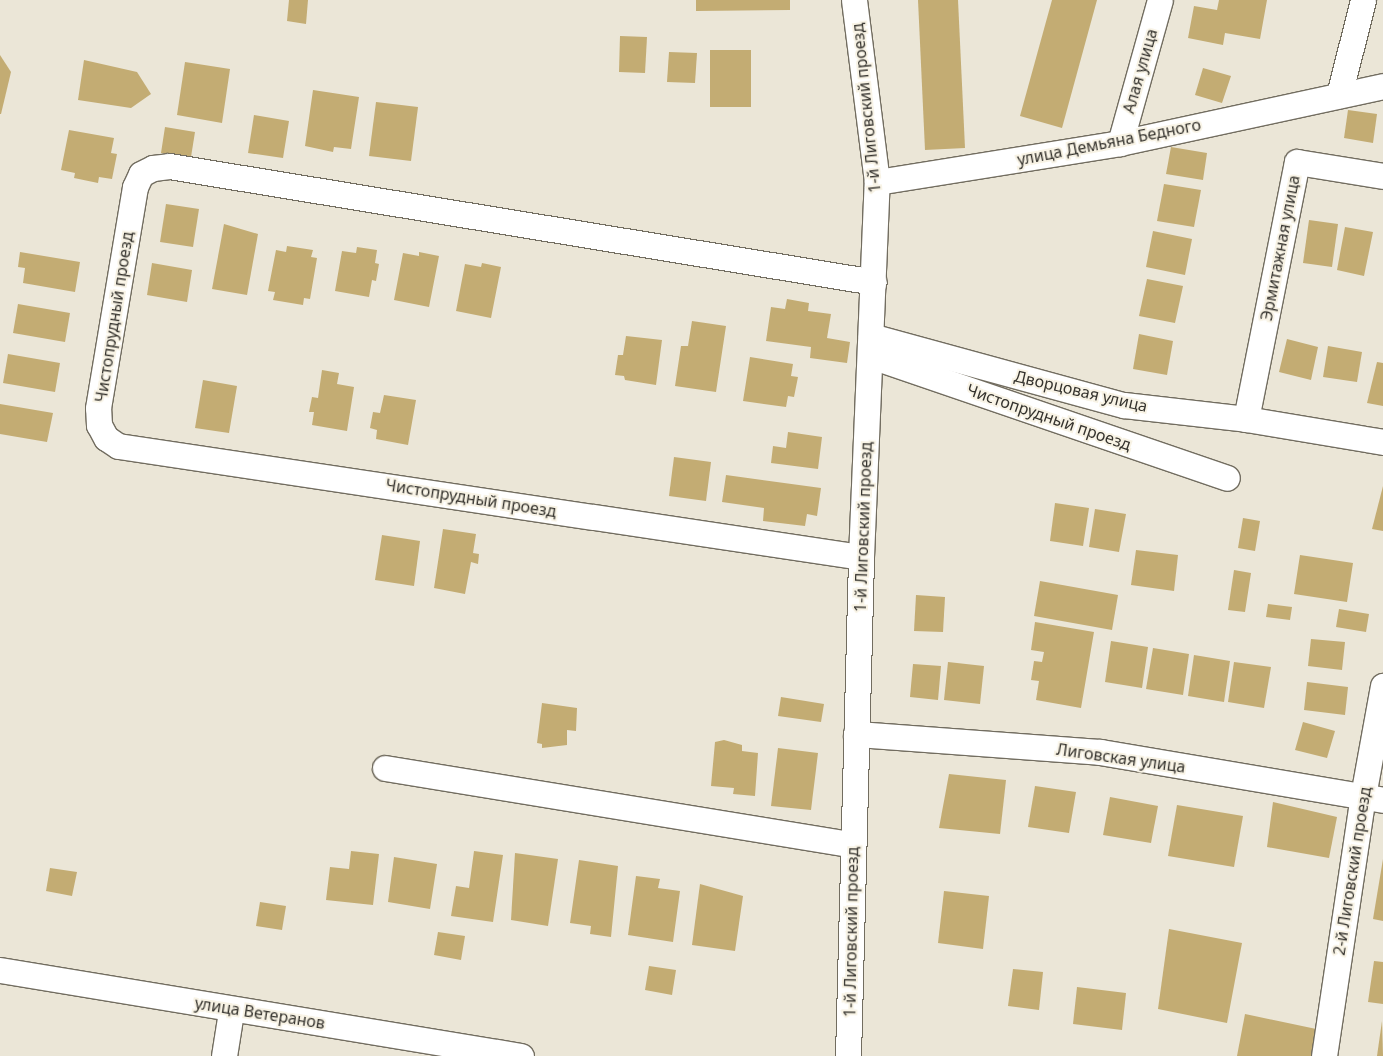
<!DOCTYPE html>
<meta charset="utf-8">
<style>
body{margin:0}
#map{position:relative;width:1383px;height:1056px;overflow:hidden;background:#ebe6d7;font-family:"Noto Sans",sans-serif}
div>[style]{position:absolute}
.building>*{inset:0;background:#c3ac73}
.roads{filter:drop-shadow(1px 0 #726d60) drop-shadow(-1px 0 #726d60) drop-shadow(0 1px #726d60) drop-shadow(0 -1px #726d60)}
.minor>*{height:25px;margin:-12.5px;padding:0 12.5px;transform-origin:12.5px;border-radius:12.5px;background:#fff}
span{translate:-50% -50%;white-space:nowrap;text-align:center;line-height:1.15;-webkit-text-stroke:4px #f8f3e5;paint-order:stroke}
.street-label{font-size:16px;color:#35332e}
</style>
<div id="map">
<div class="building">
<div style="clip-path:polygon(289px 0,308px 0,306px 24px,287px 21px)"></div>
<div style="clip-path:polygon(696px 0,790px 0,790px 10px,696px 11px)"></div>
<div style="clip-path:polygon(918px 0,958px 0,965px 148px,925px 150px)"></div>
<div style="clip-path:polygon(1052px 0,1097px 0,1062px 128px,1020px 116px)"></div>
<div style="clip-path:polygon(1219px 0,1267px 0,1260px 39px,1225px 33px,1223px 45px,1188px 38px,1194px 6px,1217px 10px)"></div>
<div style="clip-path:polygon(620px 36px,647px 37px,645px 73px,619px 72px)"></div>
<div style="clip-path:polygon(710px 50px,751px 50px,751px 107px,710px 107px)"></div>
<div style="clip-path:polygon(669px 52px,697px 53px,695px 83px,667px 82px)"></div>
<div style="clip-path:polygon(0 55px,11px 72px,1px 114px,0 114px)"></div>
<div style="clip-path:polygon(84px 60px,137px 72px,151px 94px,131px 108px,78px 100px)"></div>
<div style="clip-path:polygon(185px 62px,230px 69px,222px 123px,177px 115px)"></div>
<div style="clip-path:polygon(1203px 68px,1231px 76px,1222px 103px,1195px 95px)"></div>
<div style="clip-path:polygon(313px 90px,359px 97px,351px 149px,334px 147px,333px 152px,305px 146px)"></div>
<div style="clip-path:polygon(376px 102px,418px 107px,411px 161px,369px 156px)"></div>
<div style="clip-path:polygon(1348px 110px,1377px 114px,1373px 143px,1344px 138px)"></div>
<div style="clip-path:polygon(254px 115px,289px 121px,283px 158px,248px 153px)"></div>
<div style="clip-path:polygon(165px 127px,195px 132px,191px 157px,161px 153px)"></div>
<div style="clip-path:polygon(69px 130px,114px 138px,111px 153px,117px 154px,112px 179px,99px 177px,98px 183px,74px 178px,75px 173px,61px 170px)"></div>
<div style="clip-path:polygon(1171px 147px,1207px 153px,1203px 180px,1166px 174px)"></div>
<div style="clip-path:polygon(1164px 184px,1201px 190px,1194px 227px,1157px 221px)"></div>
<div style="clip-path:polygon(166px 204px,199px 209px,193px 247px,160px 242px)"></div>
<div style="clip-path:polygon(1309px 220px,1338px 224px,1332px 267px,1303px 263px)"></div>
<div style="clip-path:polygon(224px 224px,258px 234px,247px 295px,212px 289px)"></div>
<div style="clip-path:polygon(1345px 227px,1373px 232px,1364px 276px,1337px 270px)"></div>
<div style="clip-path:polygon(1153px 231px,1192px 239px,1185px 275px,1146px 267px)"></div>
<div style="clip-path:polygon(287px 246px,313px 250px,311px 257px,317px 258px,310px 299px,304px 298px,303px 305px,273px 300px,275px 292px,268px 291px,276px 250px,286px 252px)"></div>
<div style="clip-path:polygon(357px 247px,377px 250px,375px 263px,379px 264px,376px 281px,372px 280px,369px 297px,335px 291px,342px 251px,356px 253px)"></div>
<div style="clip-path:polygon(20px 252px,80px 262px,75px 292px,23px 283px,25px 268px,18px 267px)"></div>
<div style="clip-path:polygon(419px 252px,439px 256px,429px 307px,394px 300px,403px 253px,419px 256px)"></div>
<div style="clip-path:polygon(152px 263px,192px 270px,187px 302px,147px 295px)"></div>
<div style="clip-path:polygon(482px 263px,501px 267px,491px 318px,456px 311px,465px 264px,481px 267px)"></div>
<div style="clip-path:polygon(1147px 279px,1183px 286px,1175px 323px,1139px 316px)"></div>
<div style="clip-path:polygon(787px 299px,809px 303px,808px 311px,831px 314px,827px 338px,850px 342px,847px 363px,810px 358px,811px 347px,766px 341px,771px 307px,785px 309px)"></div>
<div style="clip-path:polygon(18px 304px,70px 313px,65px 342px,13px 333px)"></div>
<div style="clip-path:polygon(692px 321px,726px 326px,716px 392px,675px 386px,681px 346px,688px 346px)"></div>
<div style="clip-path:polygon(1139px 334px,1173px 341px,1167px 375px,1133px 369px)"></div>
<div style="clip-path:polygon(626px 336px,662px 340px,656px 385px,625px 380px,624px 376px,615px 375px,618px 355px,623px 355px)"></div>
<div style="clip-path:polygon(1287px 339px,1318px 347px,1311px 380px,1279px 372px)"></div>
<div style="clip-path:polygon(1328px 346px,1362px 352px,1357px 382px,1323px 377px)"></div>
<div style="clip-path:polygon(8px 354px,60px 363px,55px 392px,3px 383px)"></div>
<div style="clip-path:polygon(750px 357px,793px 364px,791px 376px,798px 377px,794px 397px,788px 396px,786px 407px,743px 401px)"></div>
<div style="clip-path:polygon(1377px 362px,1383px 363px,1383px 406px,1367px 403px)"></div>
<div style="clip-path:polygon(322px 370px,339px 373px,337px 384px,354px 387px,347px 431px,312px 425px,314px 412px,309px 412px,312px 397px,318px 398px)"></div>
<div style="clip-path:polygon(203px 380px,237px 386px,229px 433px,195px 428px)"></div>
<div style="clip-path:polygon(384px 395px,416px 400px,408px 445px,376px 439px,377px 430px,370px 428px,373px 412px,380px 413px)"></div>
<div style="clip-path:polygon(0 404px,53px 413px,47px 442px,0 434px)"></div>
<div style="clip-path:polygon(788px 432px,822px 437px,818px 469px,771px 463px,773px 446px,786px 448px)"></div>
<div style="clip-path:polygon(674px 457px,711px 462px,706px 501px,669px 496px)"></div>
<div style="clip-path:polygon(726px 475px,821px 488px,817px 516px,807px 514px,805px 526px,763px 521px,764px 508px,722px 502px)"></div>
<div style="clip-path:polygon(1383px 486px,1383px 531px,1372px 529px)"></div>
<div style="clip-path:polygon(1055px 503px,1089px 508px,1083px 546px,1050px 541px)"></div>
<div style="clip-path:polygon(1095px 509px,1126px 514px,1119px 552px,1089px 547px)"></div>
<div style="clip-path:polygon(1243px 518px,1260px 521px,1255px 551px,1238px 548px)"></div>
<div style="clip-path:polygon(443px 529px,476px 534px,473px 553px,479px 554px,478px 564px,471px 562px,465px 594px,434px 588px)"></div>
<div style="clip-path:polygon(382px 535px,420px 541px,414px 586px,375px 580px)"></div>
<div style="clip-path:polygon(1136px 550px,1178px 555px,1174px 591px,1131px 585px)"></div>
<div style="clip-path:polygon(1300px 555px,1353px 563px,1347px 602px,1294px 594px)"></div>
<div style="clip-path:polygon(1234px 570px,1251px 573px,1245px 612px,1228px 610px)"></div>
<div style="clip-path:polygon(1040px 581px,1118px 595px,1112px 630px,1034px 616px)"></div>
<div style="clip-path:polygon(916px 595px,945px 597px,943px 632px,914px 631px)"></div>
<div style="clip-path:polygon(1268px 604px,1292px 607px,1290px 620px,1266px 617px)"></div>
<div style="clip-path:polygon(1339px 609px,1369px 614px,1366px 632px,1336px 627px)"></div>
<div style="clip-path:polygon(1035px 622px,1094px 632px,1081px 708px,1036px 700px,1039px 681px,1031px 680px,1034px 661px,1042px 662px,1044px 652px,1031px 650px)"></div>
<div style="clip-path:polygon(1311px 639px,1345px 642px,1342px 670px,1308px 666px)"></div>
<div style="clip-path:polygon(1111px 641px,1148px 647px,1142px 688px,1105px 682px)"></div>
<div style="clip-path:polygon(1153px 648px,1189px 654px,1183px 695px,1146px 689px)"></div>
<div style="clip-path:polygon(1194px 655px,1230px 661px,1224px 702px,1188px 696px)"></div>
<div style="clip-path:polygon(948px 662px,984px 666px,980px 704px,944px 700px)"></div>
<div style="clip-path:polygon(1234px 662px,1271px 667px,1264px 708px,1228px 702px)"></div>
<div style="clip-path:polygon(913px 664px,941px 666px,938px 700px,910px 697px)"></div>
<div style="clip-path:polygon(1307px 682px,1348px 687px,1345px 715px,1304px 710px)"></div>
<div style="clip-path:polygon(781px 697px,824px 704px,821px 722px,778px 716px)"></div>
<div style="clip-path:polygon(542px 703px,577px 708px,576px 731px,567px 730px,567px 745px,542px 748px,542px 744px,537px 743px)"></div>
<div style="clip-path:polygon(1303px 722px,1335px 731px,1327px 758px,1295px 750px)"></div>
<div style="clip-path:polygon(724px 740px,742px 745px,742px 751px,758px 753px,755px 796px,733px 794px,734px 788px,711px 786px,715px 742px)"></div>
<div style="clip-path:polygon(778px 748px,818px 753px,811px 810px,771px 806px)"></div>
<div style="clip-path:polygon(949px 774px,1006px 780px,1000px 834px,939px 828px)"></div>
<div style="clip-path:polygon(1035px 786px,1076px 792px,1069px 833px,1028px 827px)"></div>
<div style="clip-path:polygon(1110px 797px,1158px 806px,1151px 843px,1103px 835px)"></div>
<div style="clip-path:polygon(1273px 802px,1337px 817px,1329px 858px,1267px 847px)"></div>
<div style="clip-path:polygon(1177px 805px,1243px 816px,1234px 867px,1168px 856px)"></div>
<div style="clip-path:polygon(351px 851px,379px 854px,373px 905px,326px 900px,330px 867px,349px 869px)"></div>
<div style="clip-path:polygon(474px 851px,503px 855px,493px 922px,451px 916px,456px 886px,469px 888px)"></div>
<div style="clip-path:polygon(515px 853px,558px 859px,548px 926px,511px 920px)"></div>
<div style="clip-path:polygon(394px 857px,437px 864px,430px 909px,388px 902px)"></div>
<div style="clip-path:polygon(1383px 859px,1383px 921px,1373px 919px)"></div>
<div style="clip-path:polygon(579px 860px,618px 866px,611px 937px,590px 934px,591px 926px,570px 923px)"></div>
<div style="clip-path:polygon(50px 868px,77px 872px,72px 896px,46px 891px)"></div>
<div style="clip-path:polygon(636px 876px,660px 879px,658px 888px,680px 891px,673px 942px,628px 935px)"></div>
<div style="clip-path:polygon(700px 884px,743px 896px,735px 951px,692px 945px)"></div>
<div style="clip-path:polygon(944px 891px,989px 896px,983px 949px,938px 943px)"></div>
<div style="clip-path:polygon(260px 902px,286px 906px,282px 930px,256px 926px)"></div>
<div style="clip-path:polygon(1169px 929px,1242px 943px,1227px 1023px,1158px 1009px)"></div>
<div style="clip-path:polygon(438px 932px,465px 936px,461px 960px,434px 955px)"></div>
<div style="clip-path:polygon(1374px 961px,1383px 962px,1383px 1004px,1368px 1002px)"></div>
<div style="clip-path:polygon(649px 966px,676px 970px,672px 995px,645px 990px)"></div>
<div style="clip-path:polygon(1013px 969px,1043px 972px,1039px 1010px,1008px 1006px)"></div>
<div style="clip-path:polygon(1077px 987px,1126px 993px,1122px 1030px,1073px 1024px)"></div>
<div style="clip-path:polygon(1245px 1014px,1321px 1030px,1316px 1056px,1237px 1056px)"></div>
<div style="clip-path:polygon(1382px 1021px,1383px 1056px,1377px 1056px)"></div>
</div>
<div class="roads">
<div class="minor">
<div style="left:1339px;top:95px;width:98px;rotate:-75.8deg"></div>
<div style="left:1120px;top:143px;width:148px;rotate:-74.4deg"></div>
<div style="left:877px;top:182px;width:246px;rotate:-9.1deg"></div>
<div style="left:1120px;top:143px;width:269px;rotate:-12.2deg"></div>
<div style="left:871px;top:336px;width:262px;rotate:15.3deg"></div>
<div style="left:1124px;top:405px;width:123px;rotate:6.5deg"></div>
<div style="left:1246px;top:419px;width:139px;rotate:9.5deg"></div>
<div style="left:871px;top:356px;width:376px;rotate:18.9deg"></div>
<div style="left:1246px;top:419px;width:262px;rotate:-78.8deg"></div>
<div style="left:1297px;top:162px;width:87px;rotate:9.2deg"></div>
<div style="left:861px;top:557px;width:751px;rotate:-171.5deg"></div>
<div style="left:118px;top:446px;width:14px;rotate:-146deg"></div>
<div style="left:106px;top:438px;width:15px;rotate:-118deg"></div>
<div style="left:99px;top:425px;width:17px;rotate:-93deg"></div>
<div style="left:98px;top:408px;width:224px;rotate:-80.5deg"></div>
<div style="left:135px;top:187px;width:14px;rotate:-65deg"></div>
<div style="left:141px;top:174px;width:13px;rotate:-27deg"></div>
<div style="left:153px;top:168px;width:16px;rotate:-7deg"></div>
<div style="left:169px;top:166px;width:714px;rotate:9.34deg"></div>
<div style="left:856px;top:734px;width:245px;rotate:4.2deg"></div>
<div style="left:1100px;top:752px;width:287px;rotate:9.6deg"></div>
<div style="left:385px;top:768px;width:474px;rotate:9.3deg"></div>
<div style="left:0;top:970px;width:528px;rotate:9.37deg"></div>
<div style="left:224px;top:1056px;width:38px;rotate:-81deg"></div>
<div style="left:848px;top:1056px;width:499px;rotate:-88.5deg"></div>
<div style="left:861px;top:557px;width:375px;rotate:-87.6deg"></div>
<div style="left:877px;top:182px;width:183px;rotate:-97.2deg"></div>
<div style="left:1324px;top:1056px;width:263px;rotate:-81.5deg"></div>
<div style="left:1363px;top:796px;width:112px;rotate:-79.7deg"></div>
</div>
</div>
<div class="street-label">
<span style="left:1140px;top:71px;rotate:-74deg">Алая улица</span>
<span style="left:866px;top:108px;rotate:-96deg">1-й Лиговский проезд</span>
<span style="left:1109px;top:142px;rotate:-11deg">улица Демьяна Бедного</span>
<span style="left:1280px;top:248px;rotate:-79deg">Эрмитажная улица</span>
<span style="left:114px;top:317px;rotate:-81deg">Чистопрудный проезд</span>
<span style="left:1081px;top:391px;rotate:13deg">Дворцовая улица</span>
<span style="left:1049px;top:417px;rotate:19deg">Чистопрудный проезд</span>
<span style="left:471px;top:498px;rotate:9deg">Чистопрудный проезд</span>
<span style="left:863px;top:527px;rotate:-88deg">1-й Лиговский проезд</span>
<span style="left:1121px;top:758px;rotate:8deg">Лиговская улица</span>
<span style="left:1352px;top:871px;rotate:-81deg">2-й Лиговский проезд</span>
<span style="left:851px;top:932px;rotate:-89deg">1-й Лиговский проезд</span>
<span style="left:260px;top:1013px;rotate:9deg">улица Ветеранов</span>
</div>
</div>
